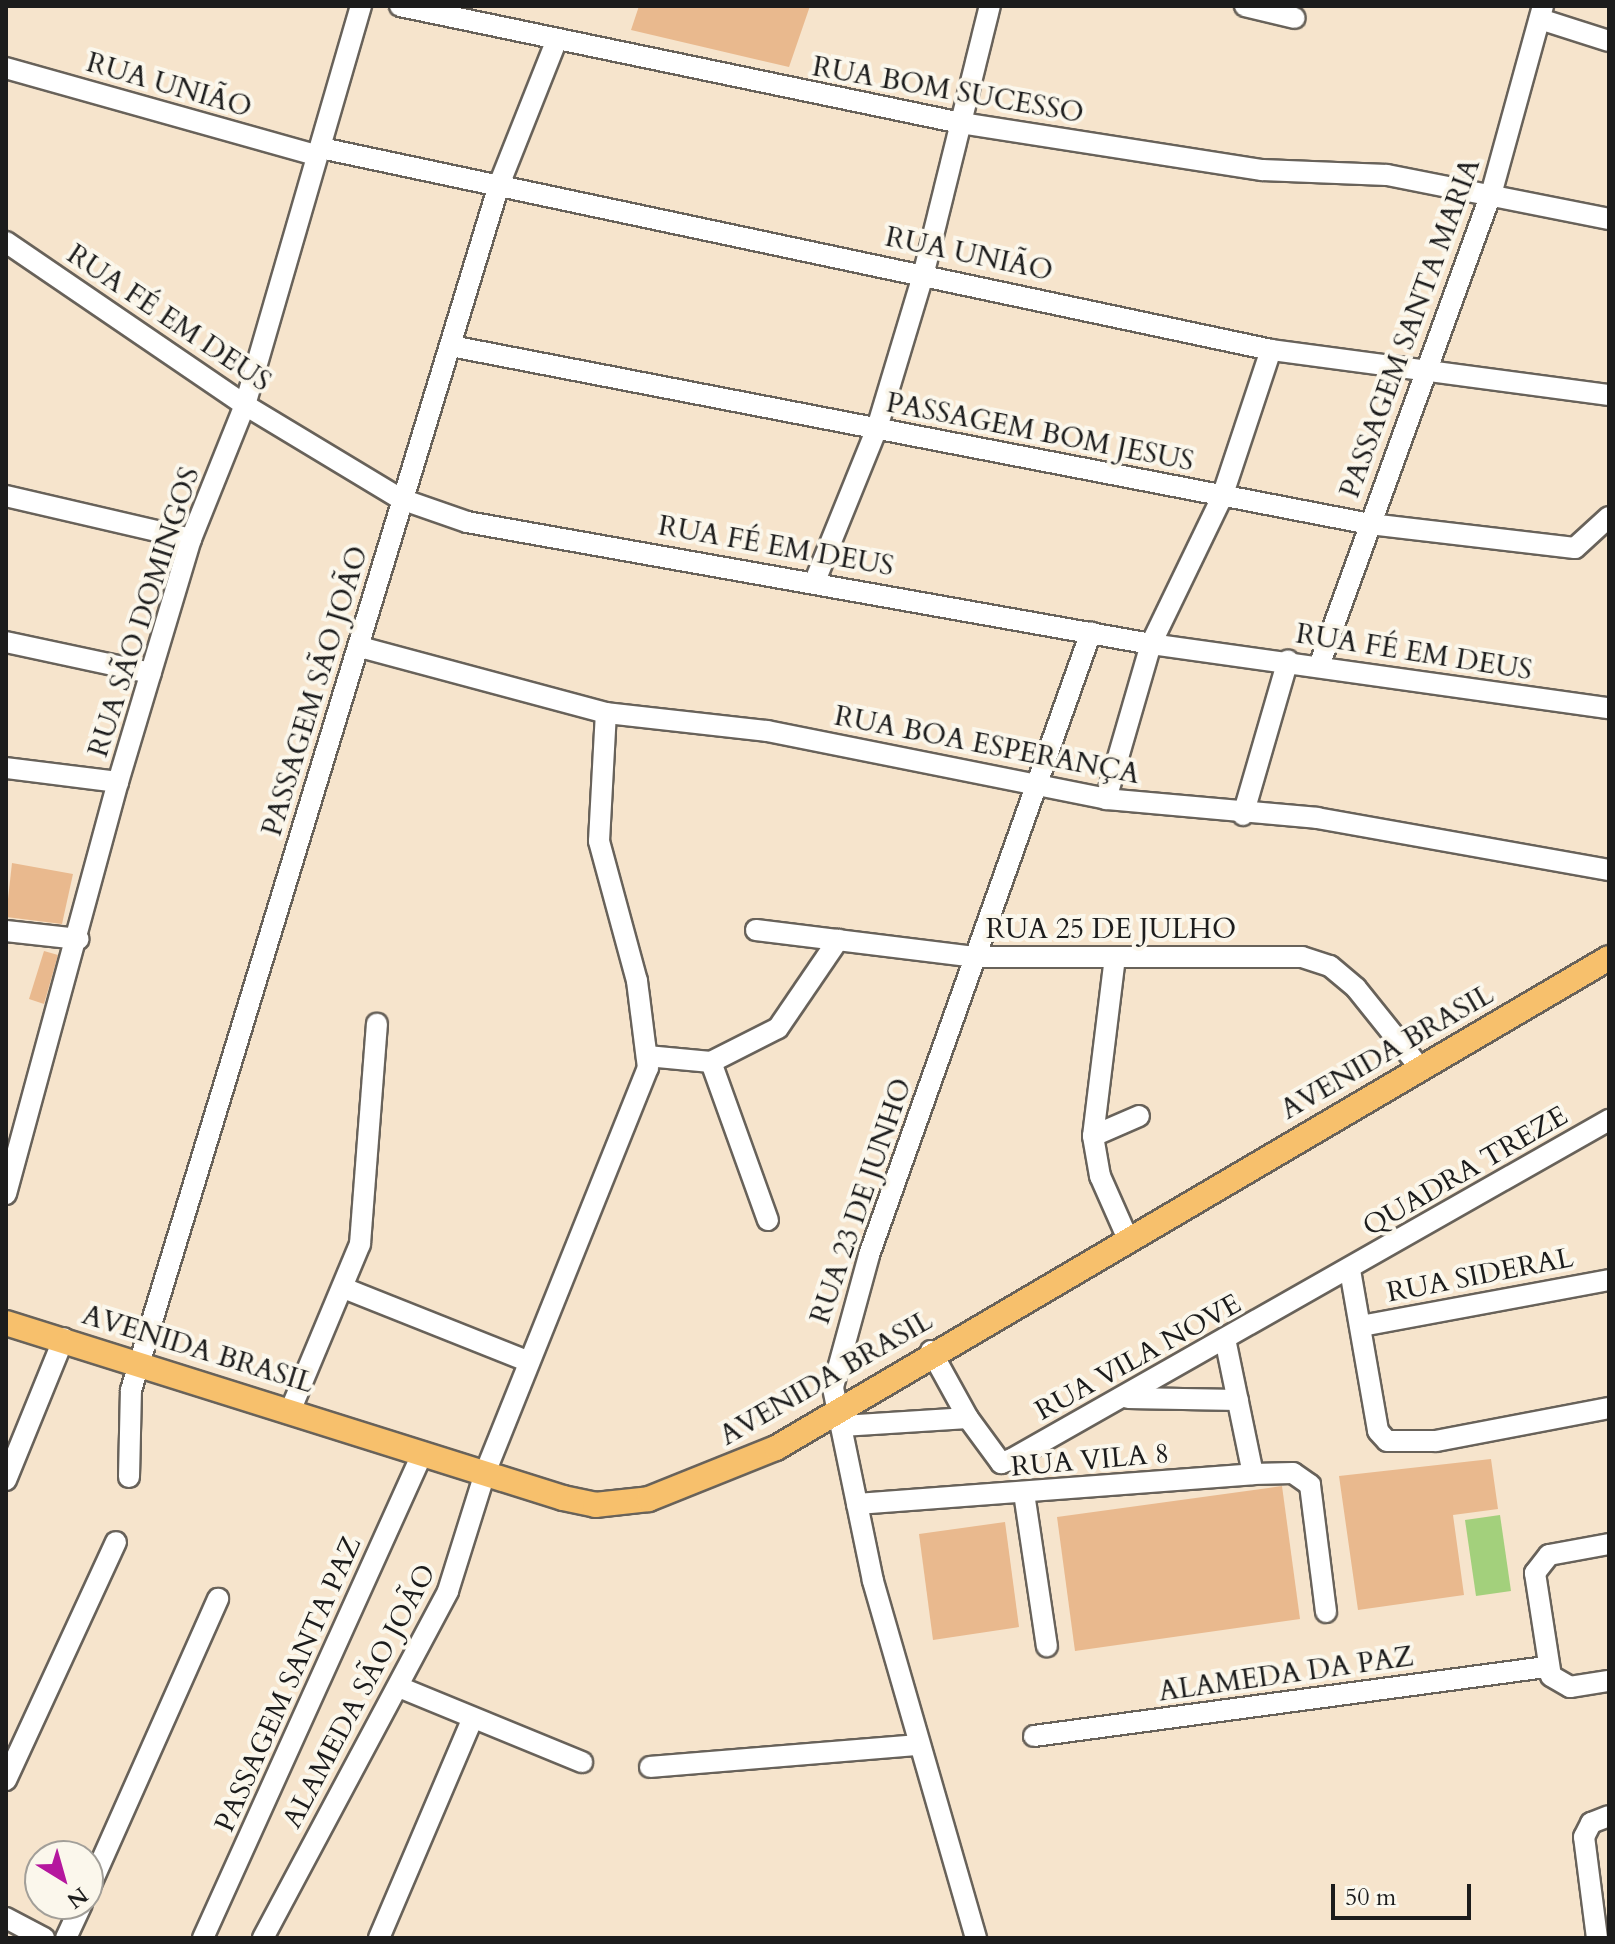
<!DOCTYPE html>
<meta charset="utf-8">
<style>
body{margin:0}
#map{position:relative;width:1615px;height:1944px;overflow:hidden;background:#f6e4cc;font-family:Cardo,serif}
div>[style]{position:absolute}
.green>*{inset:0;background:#a3d07c}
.building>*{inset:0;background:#e9b98e}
.roads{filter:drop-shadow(2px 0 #68625a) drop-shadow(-2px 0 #68625a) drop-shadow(0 2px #68625a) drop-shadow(0 -2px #68625a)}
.minor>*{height:20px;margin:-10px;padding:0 10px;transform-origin:10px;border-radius:10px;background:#fff}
.major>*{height:24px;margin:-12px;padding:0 12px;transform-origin:12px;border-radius:12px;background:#f7c06c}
span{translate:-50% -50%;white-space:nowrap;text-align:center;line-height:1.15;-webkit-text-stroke:8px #fbf7ec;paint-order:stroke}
.street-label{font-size:28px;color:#1c1c1c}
.frame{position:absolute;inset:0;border:8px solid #1c1c1c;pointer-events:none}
.north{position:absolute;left:24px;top:1840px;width:80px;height:80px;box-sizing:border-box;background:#fbf7ec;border:2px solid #a29f99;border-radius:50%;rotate:143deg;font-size:22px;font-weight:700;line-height:32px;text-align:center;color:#1c1c1c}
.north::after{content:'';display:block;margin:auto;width:28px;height:36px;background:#b5179e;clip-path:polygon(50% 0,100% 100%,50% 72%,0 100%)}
.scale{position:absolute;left:1331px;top:1884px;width:140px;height:36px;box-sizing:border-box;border:4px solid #1c1c1c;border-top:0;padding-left:10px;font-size:24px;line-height:28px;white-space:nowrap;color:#1c1c1c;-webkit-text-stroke:6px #fbf7ec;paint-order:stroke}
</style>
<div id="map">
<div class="green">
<div style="clip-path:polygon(1500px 1515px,1511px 1591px,1476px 1596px,1465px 1520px)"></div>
</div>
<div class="building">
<div style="clip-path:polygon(639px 6px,810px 6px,789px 67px,631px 30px)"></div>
<div style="clip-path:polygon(12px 863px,73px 874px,62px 924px,6px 917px)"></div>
<div style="clip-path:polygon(44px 951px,58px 955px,44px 1004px,29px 999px)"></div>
<div style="clip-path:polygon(1491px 1459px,1498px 1509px,1453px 1515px,1464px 1595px,1358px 1610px,1339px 1476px)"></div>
<div style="clip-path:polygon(1282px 1486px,1300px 1619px,1075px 1651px,1057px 1517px)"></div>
<div style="clip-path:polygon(1005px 1522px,1019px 1627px,933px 1640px,919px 1534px)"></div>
</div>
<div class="roads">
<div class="minor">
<div style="left:400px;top:6px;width:573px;rotate:11.78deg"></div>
<div style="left:961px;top:123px;width:305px;rotate:8.9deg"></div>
<div style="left:1262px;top:170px;width:125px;rotate:2.3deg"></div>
<div style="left:1387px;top:175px;width:226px;rotate:11.2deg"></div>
<div style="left:1245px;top:6px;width:51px;rotate:13.5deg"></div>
<div style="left:1540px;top:19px;width:72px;rotate:17.7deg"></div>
<div style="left:6px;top:68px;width:322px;rotate:15.7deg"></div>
<div style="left:321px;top:148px;width:971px;rotate:12deg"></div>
<div style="left:1271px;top:350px;width:341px;rotate:7.6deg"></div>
<div style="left:6px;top:242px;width:289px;rotate:34.3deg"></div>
<div style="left:245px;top:405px;width:182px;rotate:31.1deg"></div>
<div style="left:401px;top:499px;width:70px;rotate:19.2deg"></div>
<div style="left:467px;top:522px;width:695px;rotate:10.11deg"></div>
<div style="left:1151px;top:644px;width:462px;rotate:8deg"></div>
<div style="left:451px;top:346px;width:936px;rotate:10.96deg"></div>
<div style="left:1370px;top:524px;width:206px;rotate:6.7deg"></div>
<div style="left:1575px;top:548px;width:46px;rotate:-42.4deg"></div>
<div style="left:6px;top:496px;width:190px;rotate:13.1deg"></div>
<div style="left:815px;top:581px;width:165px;rotate:-67.9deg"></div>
<div style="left:877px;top:428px;width:163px;rotate:-73.2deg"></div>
<div style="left:924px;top:272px;width:274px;rotate:-76.1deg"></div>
<div style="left:6px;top:642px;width:148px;rotate:12.1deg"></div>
<div style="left:360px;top:647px;width:255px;rotate:15deg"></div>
<div style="left:606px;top:713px;width:162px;rotate:6.4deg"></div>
<div style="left:767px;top:731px;width:346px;rotate:11.3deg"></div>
<div style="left:1106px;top:799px;width:212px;rotate:5.1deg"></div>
<div style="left:1317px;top:818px;width:297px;rotate:10.1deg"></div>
<div style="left:1319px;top:666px;width:506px;rotate:-69.99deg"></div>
<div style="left:1492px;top:191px;width:192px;rotate:-74.6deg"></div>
<div style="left:6px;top:768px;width:113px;rotate:7.1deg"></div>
<div style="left:1106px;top:799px;width:161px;rotate:-73.8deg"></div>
<div style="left:1151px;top:644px;width:163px;rotate:-64.2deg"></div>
<div style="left:1222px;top:497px;width:155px;rotate:-71.6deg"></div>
<div style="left:1243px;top:815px;width:161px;rotate:-73.8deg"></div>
<div style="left:756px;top:930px;width:222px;rotate:7deg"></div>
<div style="left:976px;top:957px;width:326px"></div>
<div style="left:1302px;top:957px;width:29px;rotate:18deg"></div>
<div style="left:1330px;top:966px;width:34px;rotate:40deg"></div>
<div style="left:1356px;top:988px;width:102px;rotate:51.3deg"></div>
<div style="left:6px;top:931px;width:73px;rotate:6.3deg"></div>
<div style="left:1115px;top:957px;width:180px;rotate:97deg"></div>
<div style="left:1093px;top:1136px;width:41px;rotate:80.1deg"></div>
<div style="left:1100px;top:1176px;width:67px;rotate:66.1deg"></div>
<div style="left:647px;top:1056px;width:64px;rotate:5.4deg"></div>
<div style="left:711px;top:1062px;width:168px;rotate:70.2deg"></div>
<div style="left:711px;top:1062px;width:75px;rotate:-26.9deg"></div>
<div style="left:778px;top:1028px;width:107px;rotate:-55.7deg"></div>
<div style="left:1093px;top:1136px;width:50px;rotate:-23.5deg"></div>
<div style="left:6px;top:1194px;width:427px;rotate:-74.8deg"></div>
<div style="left:118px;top:782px;width:254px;rotate:-73.3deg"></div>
<div style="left:191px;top:539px;width:144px;rotate:-68.1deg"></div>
<div style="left:245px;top:405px;width:416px;rotate:-73.8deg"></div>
<div style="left:1350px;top:1270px;width:163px;rotate:80.1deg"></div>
<div style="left:1378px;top:1431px;width:13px;rotate:48deg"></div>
<div style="left:1387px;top:1441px;width:49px"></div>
<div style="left:1436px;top:1441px;width:176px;rotate:-10.8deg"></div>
<div style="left:346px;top:1289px;width:197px;rotate:21.7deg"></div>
<div style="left:1361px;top:1326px;width:252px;rotate:-10.5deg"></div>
<div style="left:931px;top:1351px;width:77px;rotate:61.1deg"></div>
<div style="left:1128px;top:1398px;width:110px;rotate:1deg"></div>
<div style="left:291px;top:1409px;width:179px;rotate:-67.3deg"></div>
<div style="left:360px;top:1244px;width:221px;rotate:-85.6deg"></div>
<div style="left:842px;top:1426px;width:126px;rotate:-3.6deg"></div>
<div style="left:968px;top:1418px;width:56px;rotate:53.7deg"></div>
<div style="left:1001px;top:1463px;width:12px;rotate:-20deg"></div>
<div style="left:1012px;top:1459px;width:687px;rotate:-29.59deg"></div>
<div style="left:1253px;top:1474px;width:40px;rotate:-1.4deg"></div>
<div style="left:1293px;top:1473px;width:21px;rotate:35deg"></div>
<div style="left:1310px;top:1485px;width:128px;rotate:82.8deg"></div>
<div style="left:129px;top:1477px;width:87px;rotate:-88.7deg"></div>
<div style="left:131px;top:1390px;width:1260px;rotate:-73.02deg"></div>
<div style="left:499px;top:185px;width:154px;rotate:-68.3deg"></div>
<div style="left:6px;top:1480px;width:153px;rotate:-67.8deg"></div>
<div style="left:1024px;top:1493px;width:155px;rotate:81.5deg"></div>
<div style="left:857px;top:1504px;width:397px;rotate:-4.3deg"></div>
<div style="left:1253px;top:1474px;width:138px;rotate:-101.7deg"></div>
<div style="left:1609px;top:1544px;width:61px;rotate:169.6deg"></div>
<div style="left:1549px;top:1555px;width:23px;rotate:128deg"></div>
<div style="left:1535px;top:1573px;width:104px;rotate:81.2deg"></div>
<div style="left:1551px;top:1676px;width:22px;rotate:30deg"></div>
<div style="left:1570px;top:1687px;width:39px;rotate:-9deg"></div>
<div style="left:399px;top:1687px;width:198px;rotate:22.3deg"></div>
<div style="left:1034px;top:1736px;width:517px;rotate:-7.68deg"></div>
<div style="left:650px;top:1767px;width:269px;rotate:-4.7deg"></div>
<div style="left:6px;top:1780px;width:262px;rotate:-65.2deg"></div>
<div style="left:88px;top:1891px;width:320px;rotate:-66deg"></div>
<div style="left:6px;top:1918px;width:43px;rotate:27.8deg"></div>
<div style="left:66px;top:1938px;width:38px;rotate:-65deg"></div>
<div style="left:203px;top:1938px;width:533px;rotate:-65.64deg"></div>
<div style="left:263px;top:1938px;width:393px;rotate:-61.9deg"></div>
<div style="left:448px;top:1591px;width:124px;rotate:-72.6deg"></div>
<div style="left:485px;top:1473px;width:437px;rotate:-68.1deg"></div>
<div style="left:648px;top:1068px;width:88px;rotate:-97.2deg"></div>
<div style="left:637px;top:981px;width:145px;rotate:-105.2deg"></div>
<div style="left:599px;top:841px;width:128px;rotate:-86.9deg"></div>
<div style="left:379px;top:1938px;width:239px;rotate:-66.9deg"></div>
<div style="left:976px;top:1938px;width:372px;rotate:-106.1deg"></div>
<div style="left:873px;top:1581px;width:198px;rotate:-101.7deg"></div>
<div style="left:833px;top:1387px;width:137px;rotate:-74.7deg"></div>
<div style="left:869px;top:1255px;width:661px;rotate:-70.39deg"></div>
<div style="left:1597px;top:1938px;width:102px;rotate:-97.3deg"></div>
<div style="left:1584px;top:1837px;width:16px;rotate:-63deg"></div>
<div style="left:1591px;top:1823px;width:19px;rotate:-21deg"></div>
</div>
<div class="major">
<div style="left:6px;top:1323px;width:584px;rotate:17.44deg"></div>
<div style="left:563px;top:1498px;width:33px;rotate:12deg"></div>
<div style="left:595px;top:1505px;width:54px;rotate:-6.3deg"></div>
<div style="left:649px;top:1499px;width:137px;rotate:-21.9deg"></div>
<div style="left:776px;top:1448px;width:966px;rotate:-30.47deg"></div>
</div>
</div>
<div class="street-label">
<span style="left:169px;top:85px;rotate:16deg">RUA UNIÃO</span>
<span style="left:948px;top:90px;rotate:10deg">RUA BOM SUCESSO</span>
<span style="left:969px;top:254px;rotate:12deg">RUA UNIÃO</span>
<span style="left:169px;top:318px;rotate:34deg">RUA FÉ EM DEUS</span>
<span style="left:1410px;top:328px;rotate:-70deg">PASSAGEM SANTA MARIA</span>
<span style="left:1040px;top:432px;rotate:11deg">PASSAGEM BOM JESUS</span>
<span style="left:776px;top:546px;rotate:10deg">RUA FÉ EM DEUS</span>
<span style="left:144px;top:612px;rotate:-72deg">RUA SÃO DOMINGOS</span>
<span style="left:1414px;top:652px;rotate:9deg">RUA FÉ EM DEUS</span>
<span style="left:315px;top:691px;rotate:-73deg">PASSAGEM SÃO JOÃO</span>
<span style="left:987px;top:745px;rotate:11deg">RUA BOA ESPERANÇA</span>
<span style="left:1111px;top:929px">RUA 25 DE JULHO</span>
<span style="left:1387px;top:1052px;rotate:-30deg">AVENIDA BRASIL</span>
<span style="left:1465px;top:1171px;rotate:-30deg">QUADRA TREZE</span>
<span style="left:861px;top:1201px;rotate:-71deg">RUA 23 DE JUNHO</span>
<span style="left:1480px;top:1275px;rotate:-11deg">RUA SIDERAL</span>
<span style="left:198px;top:1349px;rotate:17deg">AVENIDA BRASIL</span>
<span style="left:1138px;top:1357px;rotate:-29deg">RUA VILA NOVE</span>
<span style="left:826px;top:1378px;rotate:-30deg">AVENIDA BRASIL</span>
<span style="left:1090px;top:1460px;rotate:-5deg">RUA VILA 8</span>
<span style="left:1286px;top:1674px;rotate:-8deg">ALAMEDA DA PAZ</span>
<span style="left:288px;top:1684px;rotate:-66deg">PASSAGEM SANTA PAZ</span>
<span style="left:359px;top:1696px;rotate:-62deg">ALAMEDA SÃO JOÃO</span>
</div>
<div class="frame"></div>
<div class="north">N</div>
<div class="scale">50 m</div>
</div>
